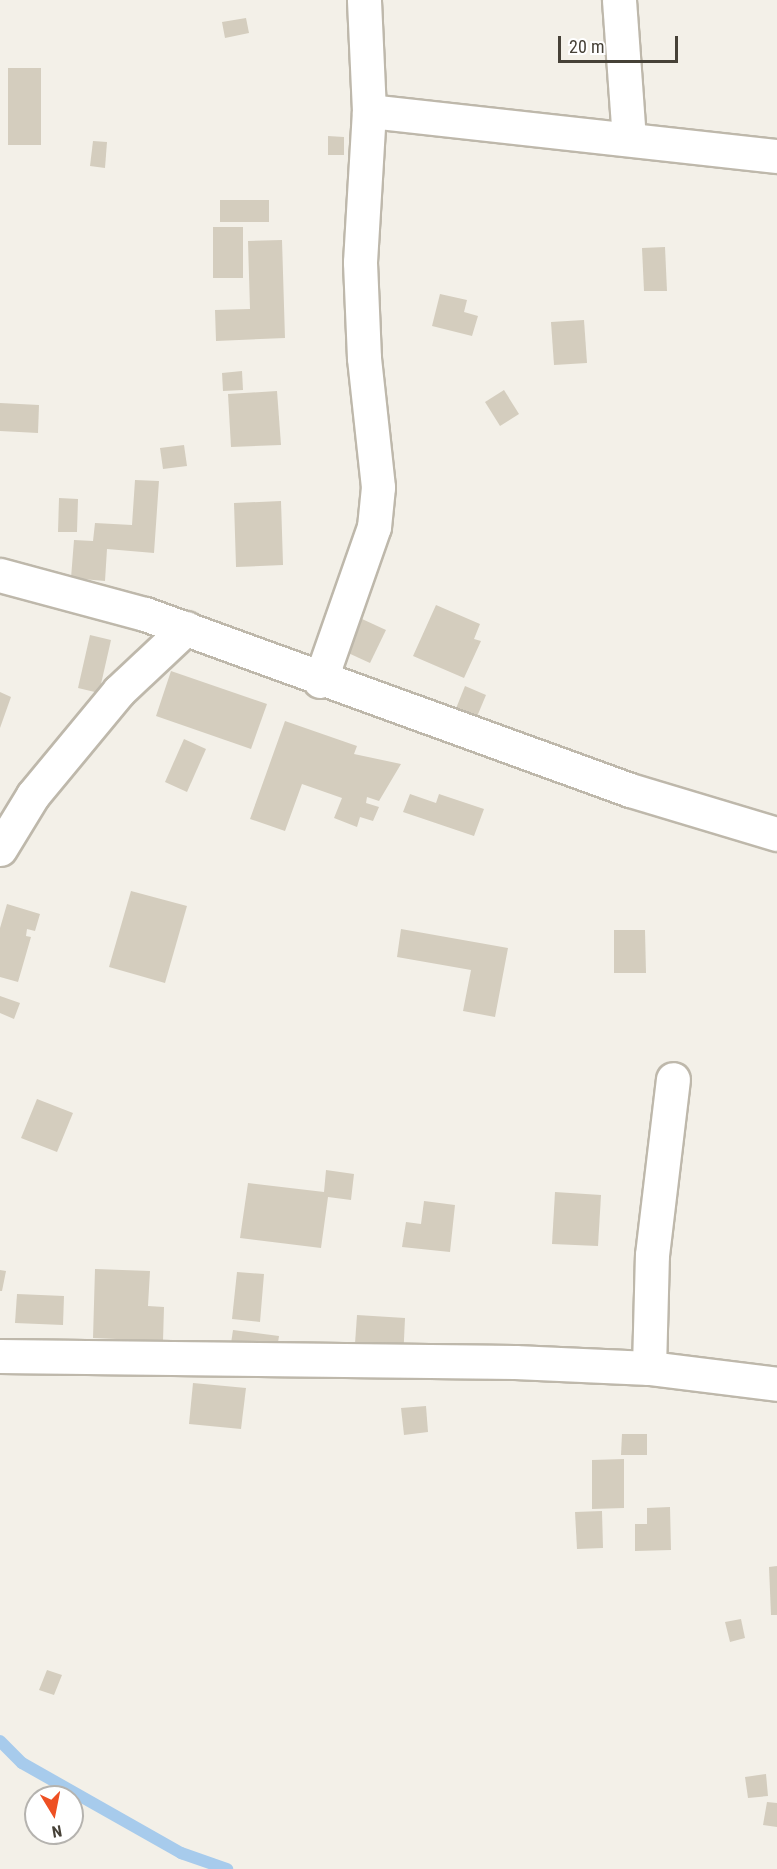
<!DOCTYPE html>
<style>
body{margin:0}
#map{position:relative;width:777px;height:1869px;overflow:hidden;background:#f3f0e8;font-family:"Roboto Condensed",sans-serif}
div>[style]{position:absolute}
.stream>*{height:12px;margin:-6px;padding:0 6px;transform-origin:6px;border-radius:6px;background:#a7cbec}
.building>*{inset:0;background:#d4cdbe}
.roads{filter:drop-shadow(2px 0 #beb8ab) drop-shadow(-2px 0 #beb8ab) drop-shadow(0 2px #beb8ab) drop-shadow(0 -2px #beb8ab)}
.minor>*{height:33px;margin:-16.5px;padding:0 16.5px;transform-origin:16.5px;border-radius:16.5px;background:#fff}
span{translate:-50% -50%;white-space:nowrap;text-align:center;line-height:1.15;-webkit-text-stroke:5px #fff;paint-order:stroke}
.north{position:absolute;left:24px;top:1785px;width:60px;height:60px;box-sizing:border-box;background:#fff;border:2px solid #b5b3af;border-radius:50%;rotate:170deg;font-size:16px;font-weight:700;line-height:24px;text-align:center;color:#464137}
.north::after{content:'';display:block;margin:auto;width:21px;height:27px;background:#ee5023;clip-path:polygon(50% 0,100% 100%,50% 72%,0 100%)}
.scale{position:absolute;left:558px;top:36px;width:120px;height:27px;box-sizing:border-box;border:3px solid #464137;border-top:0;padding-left:8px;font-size:18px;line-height:21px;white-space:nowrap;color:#464137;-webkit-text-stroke:4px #fff;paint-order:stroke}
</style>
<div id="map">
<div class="stream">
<div style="left:0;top:1741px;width:31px;rotate:45deg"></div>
<div style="left:22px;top:1763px;width:183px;rotate:29.5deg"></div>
<div style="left:181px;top:1853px;width:49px;rotate:19.2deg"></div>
</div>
<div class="building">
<div style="clip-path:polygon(246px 18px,249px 33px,225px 38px,222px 22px)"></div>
<div style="clip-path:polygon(8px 68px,41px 68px,41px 145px,8px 145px)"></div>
<div style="clip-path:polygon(328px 136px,344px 137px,344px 155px,328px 155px)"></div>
<div style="clip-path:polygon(93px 141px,107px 142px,105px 168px,90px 166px)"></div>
<div style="clip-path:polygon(220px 200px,269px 200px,269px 222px,220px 222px)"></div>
<div style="clip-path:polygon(213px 227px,243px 227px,243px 278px,213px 278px)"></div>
<div style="clip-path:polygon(282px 240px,285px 338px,216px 341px,215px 310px,250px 309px,248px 241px)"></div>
<div style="clip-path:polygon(665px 247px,667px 291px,644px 291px,642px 248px)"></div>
<div style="clip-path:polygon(440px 294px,467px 300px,464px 312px,478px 316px,472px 336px,432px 326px)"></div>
<div style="clip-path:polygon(584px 320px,587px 363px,554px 365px,551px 322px)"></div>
<div style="clip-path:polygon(242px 371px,243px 390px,223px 391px,222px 373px)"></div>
<div style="clip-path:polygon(504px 390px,519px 414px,500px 426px,485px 402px)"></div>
<div style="clip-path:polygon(277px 391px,281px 445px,231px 447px,228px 394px)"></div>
<div style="clip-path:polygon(0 403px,39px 405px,38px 433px,0 431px)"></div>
<div style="clip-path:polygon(184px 445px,187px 466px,163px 469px,160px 448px)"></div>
<div style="clip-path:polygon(135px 480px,159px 481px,154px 553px,107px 549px,105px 581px,71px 578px,74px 540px,93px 541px,95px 523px,132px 525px)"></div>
<div style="clip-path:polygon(59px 498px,78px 499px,77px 532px,58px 532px)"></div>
<div style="clip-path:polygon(281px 501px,283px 565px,236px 567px,234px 503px)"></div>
<div style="clip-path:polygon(436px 605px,480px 624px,474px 639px,481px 641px,464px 678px,413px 656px)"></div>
<div style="clip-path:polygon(362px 619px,386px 630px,370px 663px,346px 652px)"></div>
<div style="clip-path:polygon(90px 635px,111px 640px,99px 693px,78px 688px)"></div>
<div style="clip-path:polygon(171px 671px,267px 704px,251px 749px,156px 716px)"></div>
<div style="clip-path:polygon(465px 686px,486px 695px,476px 719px,455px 711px)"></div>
<div style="clip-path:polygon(0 692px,11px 697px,0 728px)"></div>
<div style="clip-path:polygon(285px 721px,357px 746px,354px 754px,401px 764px,379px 801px,367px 797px,366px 803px,379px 807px,373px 821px,360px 817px,357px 827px,334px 818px,342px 798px,302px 784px,285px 831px,250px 819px)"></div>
<div style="clip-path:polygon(184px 739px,206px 749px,187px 792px,165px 782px)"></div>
<div style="clip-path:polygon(410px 794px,436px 803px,439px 794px,484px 809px,474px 836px,403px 812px)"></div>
<div style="clip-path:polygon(131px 891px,187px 906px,165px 983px,109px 967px)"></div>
<div style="clip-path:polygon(7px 904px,40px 914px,35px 931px,27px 929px,26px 936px,31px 937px,18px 982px,0 977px,0 928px)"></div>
<div style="clip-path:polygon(401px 929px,508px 948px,495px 1017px,463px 1011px,471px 970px,397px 957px)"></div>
<div style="clip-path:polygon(614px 930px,645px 930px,646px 973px,614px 973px)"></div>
<div style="clip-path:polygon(0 996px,20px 1003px,14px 1019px,0 1013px)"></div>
<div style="clip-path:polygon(37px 1099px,73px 1113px,57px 1152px,21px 1138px)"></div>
<div style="clip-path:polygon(326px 1170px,354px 1174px,351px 1200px,328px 1197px,321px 1248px,240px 1238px,248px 1183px,324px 1192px)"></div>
<div style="clip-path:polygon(555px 1192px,601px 1195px,598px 1246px,552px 1244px)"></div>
<div style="clip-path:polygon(424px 1201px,455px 1205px,450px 1252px,402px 1247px,406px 1222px,421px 1224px)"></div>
<div style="clip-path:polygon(95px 1269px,150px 1271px,148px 1306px,164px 1307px,163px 1341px,93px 1338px)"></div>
<div style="clip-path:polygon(0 1270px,6px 1271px,2px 1291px,0 1291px)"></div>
<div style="clip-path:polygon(237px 1272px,264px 1274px,260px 1322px,232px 1319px)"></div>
<div style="clip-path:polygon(17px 1294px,64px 1296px,63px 1325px,15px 1323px)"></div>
<div style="clip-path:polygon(357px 1315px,405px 1318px,403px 1361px,354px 1358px)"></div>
<div style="clip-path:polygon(233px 1330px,279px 1336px,276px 1356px,230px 1350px)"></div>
<div style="clip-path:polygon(193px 1383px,246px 1388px,241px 1429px,189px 1424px)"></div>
<div style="clip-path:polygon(426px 1406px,428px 1432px,404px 1435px,401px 1408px)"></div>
<div style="clip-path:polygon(622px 1434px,647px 1434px,647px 1455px,621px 1455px)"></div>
<div style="clip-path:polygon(624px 1459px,624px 1508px,592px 1509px,592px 1460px)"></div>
<div style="clip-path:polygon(670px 1507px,671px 1550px,635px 1551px,635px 1524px,647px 1524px,647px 1508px)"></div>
<div style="clip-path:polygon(602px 1511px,603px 1548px,577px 1549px,575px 1512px)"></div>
<div style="clip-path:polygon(777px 1566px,777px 1615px,771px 1615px,769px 1567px)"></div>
<div style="clip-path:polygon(741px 1619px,745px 1638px,730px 1642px,725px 1622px)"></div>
<div style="clip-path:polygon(47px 1670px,62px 1675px,54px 1695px,39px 1690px)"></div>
<div style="clip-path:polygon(766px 1774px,768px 1796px,748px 1798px,745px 1777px)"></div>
<div style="clip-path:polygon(767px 1802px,777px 1803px,777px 1827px,763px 1825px)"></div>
</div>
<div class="roads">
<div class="minor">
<div style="left:619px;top:0;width:139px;rotate:85.9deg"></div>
<div style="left:369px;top:111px;width:410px;rotate:6.3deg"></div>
<div style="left:0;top:575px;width:150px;rotate:15.1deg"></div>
<div style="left:145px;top:614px;width:516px;rotate:19.95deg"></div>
<div style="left:630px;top:790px;width:153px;rotate:16.7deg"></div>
<div style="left:320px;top:681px;width:163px;rotate:-70.7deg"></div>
<div style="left:374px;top:527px;width:40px;rotate:-84.3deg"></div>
<div style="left:378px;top:487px;width:130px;rotate:-96.2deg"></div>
<div style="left:364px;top:358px;width:96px;rotate:-92.4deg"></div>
<div style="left:360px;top:262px;width:151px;rotate:-86.6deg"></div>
<div style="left:369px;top:111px;width:111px;rotate:-92.6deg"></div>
<div style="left:0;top:849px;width:63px;rotate:-58.6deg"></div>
<div style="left:33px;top:795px;width:135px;rotate:-50.4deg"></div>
<div style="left:119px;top:691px;width:92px;rotate:-43.2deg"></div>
<div style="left:0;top:1356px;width:515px;rotate:0.67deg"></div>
<div style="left:515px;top:1362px;width:134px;rotate:2.6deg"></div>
<div style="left:649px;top:1368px;width:129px;rotate:7.1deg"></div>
<div style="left:649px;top:1368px;width:113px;rotate:-88.5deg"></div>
<div style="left:652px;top:1255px;width:177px;rotate:-83.2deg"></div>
</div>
</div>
<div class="north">N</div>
<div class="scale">20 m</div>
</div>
